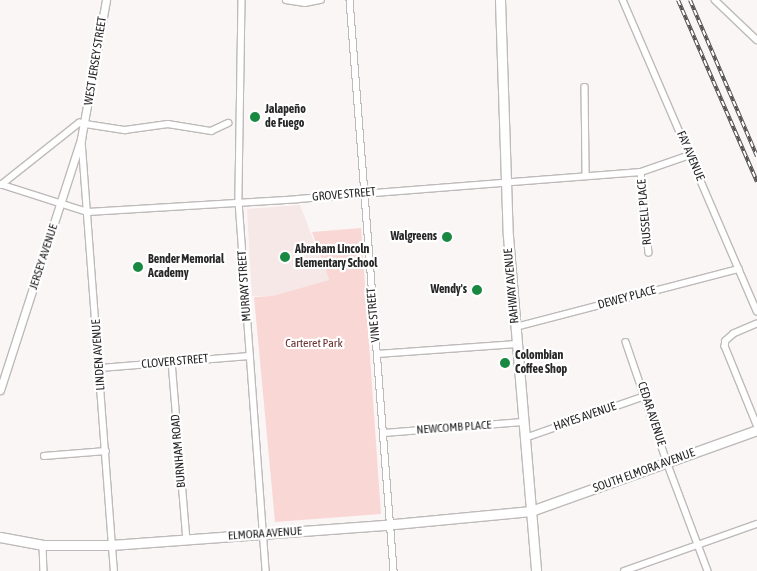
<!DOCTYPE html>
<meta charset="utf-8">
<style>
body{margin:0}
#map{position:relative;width:757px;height:571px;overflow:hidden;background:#fbf6f6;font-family:"Asap Condensed",sans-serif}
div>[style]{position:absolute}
.built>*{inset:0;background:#f6e8e7}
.green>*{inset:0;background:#f9d7d5}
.roads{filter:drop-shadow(1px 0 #bfbaba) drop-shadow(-1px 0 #bfbaba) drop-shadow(0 1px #bfbaba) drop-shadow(0 -1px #bfbaba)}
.minor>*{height:5.5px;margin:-2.75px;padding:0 2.75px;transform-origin:2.75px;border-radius:2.75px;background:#fff}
.tertiary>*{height:7px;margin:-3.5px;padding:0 3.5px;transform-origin:3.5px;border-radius:3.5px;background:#fff}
.secondary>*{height:9px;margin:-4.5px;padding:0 4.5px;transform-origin:4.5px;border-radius:4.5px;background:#fff}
.rail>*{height:4px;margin-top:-2px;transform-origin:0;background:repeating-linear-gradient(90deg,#fff 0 5.5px,#514f4f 0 11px);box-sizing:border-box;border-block:1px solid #514f4f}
.dots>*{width:14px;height:14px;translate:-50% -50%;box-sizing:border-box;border:2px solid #fff;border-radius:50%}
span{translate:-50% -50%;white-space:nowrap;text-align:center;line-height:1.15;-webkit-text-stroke:4.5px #fff;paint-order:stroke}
.street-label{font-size:12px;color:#282727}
.poi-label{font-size:12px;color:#282727;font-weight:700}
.left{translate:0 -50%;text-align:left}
.right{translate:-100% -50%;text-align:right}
.park-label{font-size:12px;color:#6b2f2f}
</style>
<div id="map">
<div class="built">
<div style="clip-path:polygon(300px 205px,329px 280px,272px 296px,252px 296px,247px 209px)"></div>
</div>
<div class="green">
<div style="clip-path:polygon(361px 228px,381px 514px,275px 522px,254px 297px,272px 296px,329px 280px,312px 232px)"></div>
</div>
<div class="roads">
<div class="minor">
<div style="left:242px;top:0;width:202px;rotate:90.9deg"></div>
<div style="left:239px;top:202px;width:370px;rotate:85.8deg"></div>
<div style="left:286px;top:0;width:19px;rotate:9deg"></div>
<div style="left:305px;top:3px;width:16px;rotate:-11deg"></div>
<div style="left:350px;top:0;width:573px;rotate:85.59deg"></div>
<div style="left:623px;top:0;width:339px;rotate:66.7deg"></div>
<div style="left:715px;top:0;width:58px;rotate:43.6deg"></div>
<div style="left:585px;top:87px;width:88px;rotate:89.3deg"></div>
<div style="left:82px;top:141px;width:431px;rotate:85.7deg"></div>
<div style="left:641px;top:172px;width:81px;rotate:84.4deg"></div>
<div style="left:0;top:184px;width:92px;rotate:17.7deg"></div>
<div style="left:88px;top:212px;width:210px;rotate:-3.5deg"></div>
<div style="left:298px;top:199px;width:344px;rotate:-4.5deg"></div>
<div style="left:641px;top:172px;width:52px;rotate:-19.1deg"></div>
<div style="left:1px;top:185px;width:100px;rotate:-38.5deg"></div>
<div style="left:79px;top:123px;width:47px;rotate:8.7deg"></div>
<div style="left:125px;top:130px;width:43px;rotate:-7.9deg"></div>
<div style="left:168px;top:124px;width:44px;rotate:9.2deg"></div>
<div style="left:211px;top:131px;width:19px;rotate:-25deg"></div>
<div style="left:757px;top:324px;width:25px;rotate:157deg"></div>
<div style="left:734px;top:334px;width:11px;rotate:139deg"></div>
<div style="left:726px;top:341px;width:5px;rotate:101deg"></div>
<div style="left:725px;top:346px;width:85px;rotate:67.9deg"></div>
<div style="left:516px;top:327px;width:230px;rotate:-14.6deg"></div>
<div style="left:626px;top:342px;width:127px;rotate:71.1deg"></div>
<div style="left:667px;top:462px;width:116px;rotate:69.4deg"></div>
<div style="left:377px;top:354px;width:140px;rotate:-4.1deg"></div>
<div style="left:172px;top:362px;width:179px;rotate:85.2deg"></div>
<div style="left:100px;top:368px;width:150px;rotate:-4.6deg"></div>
<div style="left:384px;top:433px;width:139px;rotate:-4.5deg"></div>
<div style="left:525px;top:438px;width:127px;rotate:-19.3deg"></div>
<div style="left:44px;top:456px;width:62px;rotate:-4.6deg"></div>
<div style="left:43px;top:545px;width:26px;rotate:88deg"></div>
<div style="left:624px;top:571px;width:141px;rotate:-19.5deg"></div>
</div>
<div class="tertiary">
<div style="left:0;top:390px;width:264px;rotate:-72.1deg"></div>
<div style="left:81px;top:139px;width:141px;rotate:-79.8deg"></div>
</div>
<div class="secondary">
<div style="left:500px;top:0;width:236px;rotate:88.1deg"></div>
<div style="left:508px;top:236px;width:336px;rotate:85.2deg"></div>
<div style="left:0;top:537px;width:44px;rotate:10.5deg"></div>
<div style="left:43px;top:545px;width:68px"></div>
<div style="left:111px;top:545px;width:274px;rotate:-4.2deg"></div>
<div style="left:384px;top:525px;width:148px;rotate:-5.4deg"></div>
<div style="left:531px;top:511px;width:240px;rotate:-19.7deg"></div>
</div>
</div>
<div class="rail">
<div style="left:678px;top:0;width:198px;rotate:66.5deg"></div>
<div style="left:690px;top:0;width:170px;rotate:66.8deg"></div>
</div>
<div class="dots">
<div style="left:255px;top:117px;background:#198941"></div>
<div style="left:447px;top:237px;background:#198941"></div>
<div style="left:285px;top:257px;background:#198941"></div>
<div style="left:138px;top:267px;background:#198941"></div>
<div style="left:477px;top:290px;background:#198941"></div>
<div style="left:505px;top:363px;background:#198941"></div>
</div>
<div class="street-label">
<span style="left:96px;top:61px;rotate:-81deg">WEST JERSEY STREET</span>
<span style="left:690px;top:156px;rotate:67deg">FAY AVENUE</span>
<span style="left:344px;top:195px;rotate:-5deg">GROVE STREET</span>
<span style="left:645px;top:212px;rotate:-95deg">RUSSELL PLACE</span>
<span style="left:44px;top:257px;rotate:-72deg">JERSEY AVENUE</span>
<span style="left:245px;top:286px;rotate:-94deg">MURRAY STREET</span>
<span style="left:512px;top:286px;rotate:-95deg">RAHWAY AVENUE</span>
<span style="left:627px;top:298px;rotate:-15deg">DEWEY PLACE</span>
<span style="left:374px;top:315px;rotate:-95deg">VINE STREET</span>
<span style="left:99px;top:355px;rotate:-94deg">LINDEN AVENUE</span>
<span style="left:175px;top:362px;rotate:-5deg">CLOVER STREET</span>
<span style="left:651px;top:414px;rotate:72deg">CEDAR AVENUE</span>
<span style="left:585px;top:417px;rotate:-19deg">HAYES AVENUE</span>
<span style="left:454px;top:428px;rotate:-4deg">NEWCOMB PLACE</span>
<span style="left:179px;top:451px;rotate:-95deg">BURNHAM ROAD</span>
<span style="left:644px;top:471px;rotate:-20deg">SOUTH ELMORA AVENUE</span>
<span style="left:265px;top:534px;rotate:-4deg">ELMORA AVENUE</span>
</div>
<div class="poi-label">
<span class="left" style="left:265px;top:117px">Jalapeño<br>de Fuego</span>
<span class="right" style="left:437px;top:237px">Walgreens</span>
<span class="left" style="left:295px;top:257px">Abraham Lincoln<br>Elementary School</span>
<span class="left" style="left:148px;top:267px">Bender Memorial<br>Academy</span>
<span class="right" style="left:467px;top:290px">Wendy's</span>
<span class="left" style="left:515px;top:363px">Colombian<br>Coffee Shop</span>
</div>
<div class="park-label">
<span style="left:314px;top:344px">Carteret Park</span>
</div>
</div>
